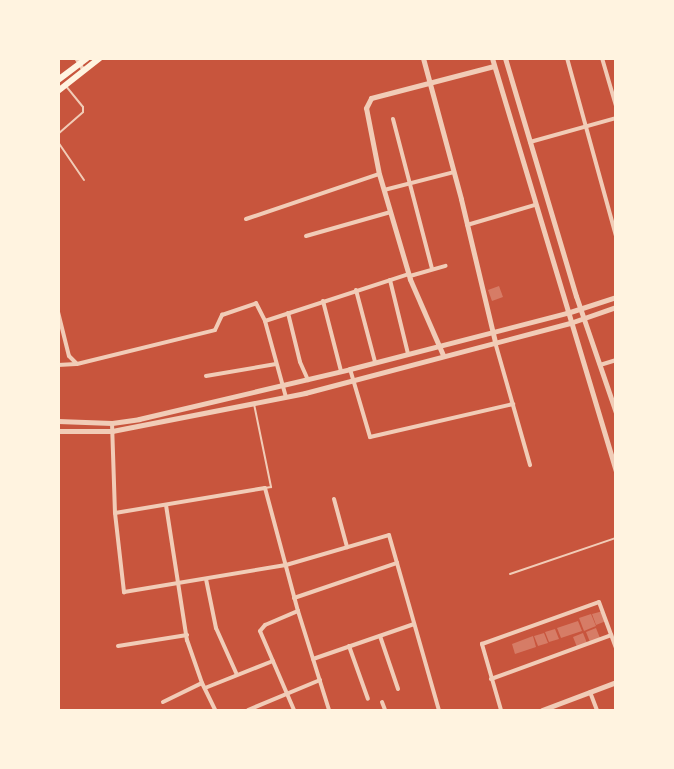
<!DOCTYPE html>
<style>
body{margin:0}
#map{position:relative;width:674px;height:769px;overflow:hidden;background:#c8553d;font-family:Lato,sans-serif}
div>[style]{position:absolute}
.building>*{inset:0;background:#d67c66}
.service>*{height:2px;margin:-1px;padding:0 1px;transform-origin:1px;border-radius:1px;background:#f1ccb7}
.minor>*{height:4px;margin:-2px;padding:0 2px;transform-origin:2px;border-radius:2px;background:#f1ccb7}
.tertiary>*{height:5px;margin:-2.5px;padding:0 2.5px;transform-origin:2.5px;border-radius:2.5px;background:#f1ccb7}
.secondary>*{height:6px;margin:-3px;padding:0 3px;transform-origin:3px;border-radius:3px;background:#fff3e0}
span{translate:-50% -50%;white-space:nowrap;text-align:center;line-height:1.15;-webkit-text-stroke:6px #fff3e0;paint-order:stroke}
.frame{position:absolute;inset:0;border:60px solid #fff3e0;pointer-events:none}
</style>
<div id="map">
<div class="building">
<div style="clip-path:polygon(499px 286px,503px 297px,492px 301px,488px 290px)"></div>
<div style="clip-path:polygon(603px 611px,606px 621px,596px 625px,592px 614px)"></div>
<div style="clip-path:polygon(591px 614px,596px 626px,584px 631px,579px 618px)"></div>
<div style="clip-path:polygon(578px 621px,582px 631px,561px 638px,557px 628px)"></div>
<div style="clip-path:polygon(596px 628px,600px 638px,590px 642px,586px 632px)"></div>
<div style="clip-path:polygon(555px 629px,559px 639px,549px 642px,545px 632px)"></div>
<div style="clip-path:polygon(544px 633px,548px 643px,538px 646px,534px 636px)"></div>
<div style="clip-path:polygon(583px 633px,587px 643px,577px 647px,573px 637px)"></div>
<div style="clip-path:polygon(533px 636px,536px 647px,515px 654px,512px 644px)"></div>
</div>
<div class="service">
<div style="left:58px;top:134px;width:33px;rotate:-41deg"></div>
<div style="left:83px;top:112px;width:5px;rotate:-90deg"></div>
<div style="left:83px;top:107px;width:27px;rotate:-129deg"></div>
<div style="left:58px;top:142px;width:46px;rotate:55.6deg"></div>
<div style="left:254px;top:404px;width:85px;rotate:78.4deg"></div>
<div style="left:271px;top:487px;width:6px;rotate:171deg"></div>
<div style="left:510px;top:574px;width:112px;rotate:-18.8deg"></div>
</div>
<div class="minor">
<div style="left:76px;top:58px;width:15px;rotate:58deg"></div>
<div style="left:567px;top:58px;width:185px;rotate:74.6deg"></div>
<div style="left:602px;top:58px;width:50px;rotate:73.7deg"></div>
<div style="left:393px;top:119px;width:155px;rotate:75.4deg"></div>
<div style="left:530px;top:142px;width:89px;rotate:-15.6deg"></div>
<div style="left:384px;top:190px;width:72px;rotate:-14.4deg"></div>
<div style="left:246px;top:219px;width:140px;rotate:-18.7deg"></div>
<div style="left:467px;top:225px;width:71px;rotate:-16.4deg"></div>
<div style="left:306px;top:236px;width:88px;rotate:-15.8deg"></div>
<div style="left:410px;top:276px;width:37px;rotate:-16deg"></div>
<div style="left:390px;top:280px;width:76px;rotate:76.3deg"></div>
<div style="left:356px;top:290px;width:74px;rotate:75.2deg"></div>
<div style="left:323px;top:301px;width:72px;rotate:75.6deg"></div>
<div style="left:58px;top:312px;width:45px;rotate:76deg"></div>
<div style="left:69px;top:356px;width:11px;rotate:45deg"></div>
<div style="left:77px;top:364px;width:142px;rotate:-13.8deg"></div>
<div style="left:215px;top:330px;width:17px;rotate:-65deg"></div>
<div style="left:222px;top:315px;width:36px;rotate:-19deg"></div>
<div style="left:256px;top:303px;width:20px;rotate:63deg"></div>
<div style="left:265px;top:321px;width:151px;rotate:-18.1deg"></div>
<div style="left:288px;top:313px;width:50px;rotate:76.2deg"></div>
<div style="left:300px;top:362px;width:20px;rotate:66deg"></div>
<div style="left:265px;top:321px;width:79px;rotate:74.6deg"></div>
<div style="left:495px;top:342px;width:128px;rotate:74.1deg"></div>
<div style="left:58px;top:365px;width:18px;rotate:-3deg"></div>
<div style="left:600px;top:365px;width:17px;rotate:-17deg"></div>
<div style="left:350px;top:369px;width:71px;rotate:73.6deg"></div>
<div style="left:370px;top:437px;width:147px;rotate:-13deg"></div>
<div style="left:206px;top:376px;width:71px;rotate:-9.7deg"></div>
<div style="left:112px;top:423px;width:90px;rotate:88.1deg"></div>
<div style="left:115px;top:513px;width:152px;rotate:-9.5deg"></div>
<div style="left:265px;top:488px;width:127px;rotate:75deg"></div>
<div style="left:334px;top:499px;width:50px;rotate:74.8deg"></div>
<div style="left:166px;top:505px;width:137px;rotate:81.2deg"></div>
<div style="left:187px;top:640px;width:46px;rotate:70.8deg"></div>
<div style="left:115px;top:513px;width:80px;rotate:83.5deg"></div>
<div style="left:124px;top:592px;width:164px;rotate:-9.5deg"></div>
<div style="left:286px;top:565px;width:107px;rotate:-16.2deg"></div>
<div style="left:389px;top:535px;width:182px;rotate:74.1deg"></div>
<div style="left:206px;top:579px;width:50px;rotate:78.5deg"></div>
<div style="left:216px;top:628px;width:51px;rotate:65.9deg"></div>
<div style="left:294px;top:598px;width:109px;rotate:-18.8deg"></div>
<div style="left:380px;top:636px;width:56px;rotate:71.2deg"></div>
<div style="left:118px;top:646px;width:70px;rotate:-9.1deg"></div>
<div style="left:349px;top:646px;width:56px;rotate:70.3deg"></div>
<div style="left:313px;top:659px;width:107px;rotate:-19.1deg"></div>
<div style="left:491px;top:679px;width:128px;rotate:-20.1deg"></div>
<div style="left:205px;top:688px;width:73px;rotate:-21.7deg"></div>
<div style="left:590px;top:692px;width:19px;rotate:69deg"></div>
<div style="left:163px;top:702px;width:43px;rotate:-26deg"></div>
<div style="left:202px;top:683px;width:30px;rotate:64deg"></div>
<div style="left:382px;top:702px;width:9px;rotate:69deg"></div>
<div style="left:248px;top:710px;width:78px;rotate:-22.6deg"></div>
<div style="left:294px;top:710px;width:86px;rotate:-113.3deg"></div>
<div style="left:260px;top:631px;width:8px;rotate:-50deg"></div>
<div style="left:265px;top:625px;width:36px;rotate:-23deg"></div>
<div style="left:298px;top:611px;width:104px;rotate:72.6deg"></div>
<div style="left:501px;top:710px;width:69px;rotate:-106.1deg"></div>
<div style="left:482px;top:644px;width:124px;rotate:-19.7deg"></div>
<div style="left:599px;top:602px;width:49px;rotate:69.7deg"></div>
</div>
<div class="tertiary">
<div style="left:423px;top:58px;width:146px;rotate:74.9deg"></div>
<div style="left:461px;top:199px;width:147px;rotate:76.6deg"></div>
<div style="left:492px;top:58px;width:431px;rotate:73.3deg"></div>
<div style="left:505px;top:58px;width:248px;rotate:73.4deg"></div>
<div style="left:576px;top:296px;width:124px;rotate:71.1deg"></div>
<div style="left:443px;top:355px;width:83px;rotate:-113.5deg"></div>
<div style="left:410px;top:279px;width:109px;rotate:-106.4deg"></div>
<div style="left:379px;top:174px;width:67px;rotate:-101.1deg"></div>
<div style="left:366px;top:108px;width:11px;rotate:-63deg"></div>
<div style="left:371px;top:98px;width:127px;rotate:-14.6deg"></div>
<div style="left:58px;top:421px;width:54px;rotate:2.1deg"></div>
<div style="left:112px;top:423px;width:27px;rotate:-8deg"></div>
<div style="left:139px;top:419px;width:217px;rotate:-13.3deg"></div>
<div style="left:350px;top:369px;width:224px;rotate:-14.5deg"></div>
<div style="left:567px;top:313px;width:52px;rotate:-18.1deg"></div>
<div style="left:58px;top:431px;width:54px"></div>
<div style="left:112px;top:431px;width:197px;rotate:-11.1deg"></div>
<div style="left:305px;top:393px;width:274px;rotate:-14.8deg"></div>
<div style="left:570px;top:323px;width:49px;rotate:-19.2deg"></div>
<div style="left:542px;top:710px;width:79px;rotate:-20.7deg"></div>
</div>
<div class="secondary">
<div style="left:58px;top:80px;width:36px;rotate:-37deg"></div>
<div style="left:58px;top:91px;width:53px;rotate:-38.2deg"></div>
</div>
<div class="frame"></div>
</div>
